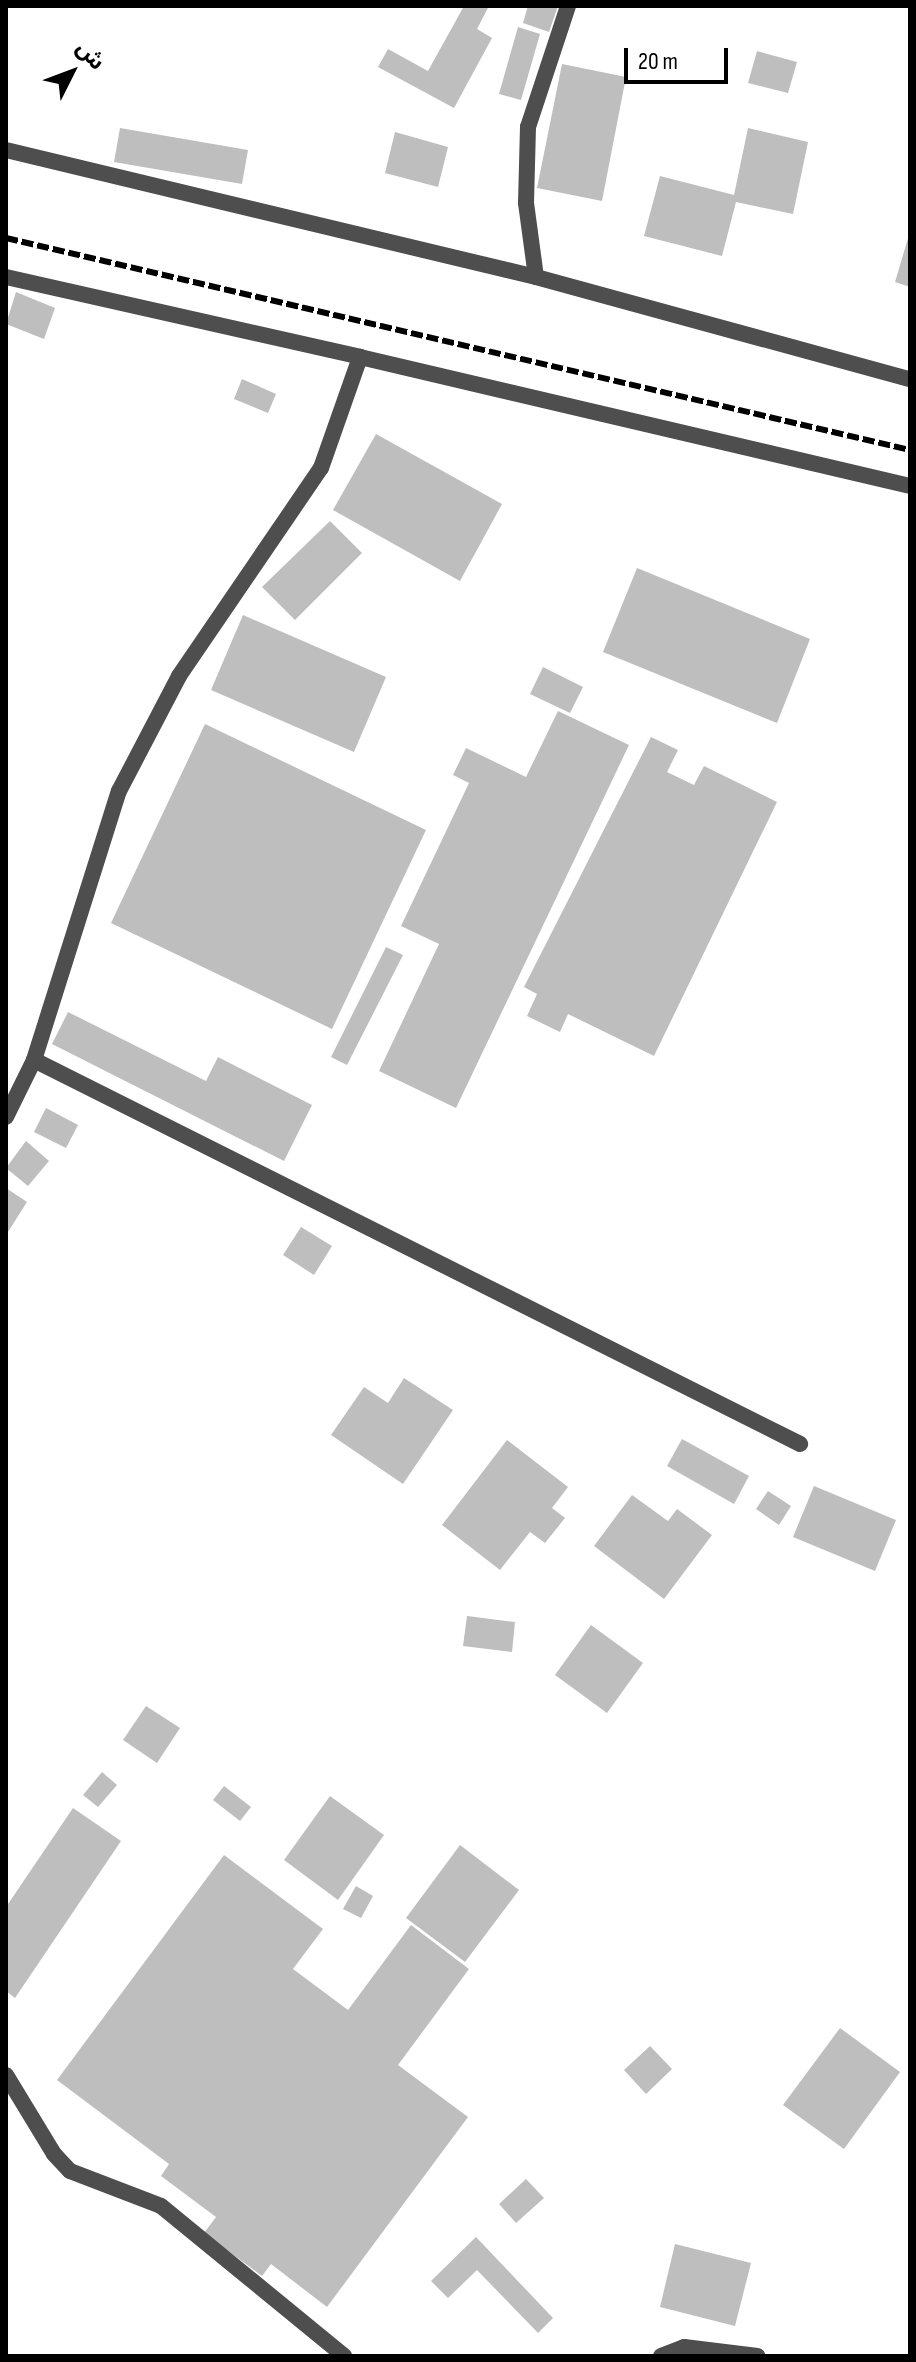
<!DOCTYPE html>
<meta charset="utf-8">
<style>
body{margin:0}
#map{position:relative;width:916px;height:2362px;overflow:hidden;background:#fff;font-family:"Sofia Sans Condensed","Noto Sans Arabic",sans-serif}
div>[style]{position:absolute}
.building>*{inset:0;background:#bebebe}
.street>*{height:16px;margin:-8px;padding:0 8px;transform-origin:8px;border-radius:8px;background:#4e4e4e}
.rail>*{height:6px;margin-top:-3px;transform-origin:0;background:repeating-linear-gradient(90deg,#000 0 12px,transparent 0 16px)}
span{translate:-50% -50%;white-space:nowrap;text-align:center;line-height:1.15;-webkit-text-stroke:6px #fff;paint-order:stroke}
.frame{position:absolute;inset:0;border:8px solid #000;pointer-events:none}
.north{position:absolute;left:32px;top:32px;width:80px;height:80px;-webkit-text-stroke:6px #fff;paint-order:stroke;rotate:48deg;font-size:22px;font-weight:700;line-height:32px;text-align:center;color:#000}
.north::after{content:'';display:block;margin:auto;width:28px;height:36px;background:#000;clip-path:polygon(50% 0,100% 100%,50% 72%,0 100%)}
.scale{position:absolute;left:624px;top:48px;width:104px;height:36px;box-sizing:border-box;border:4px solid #000;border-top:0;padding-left:10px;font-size:24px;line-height:28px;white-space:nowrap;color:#000;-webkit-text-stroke:6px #fff;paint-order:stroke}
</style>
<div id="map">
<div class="building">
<div style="clip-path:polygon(464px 6px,489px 6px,477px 29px,492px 38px,454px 108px,378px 67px,388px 49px,428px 71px)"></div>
<div style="clip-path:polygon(528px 6px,558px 6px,549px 32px,523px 23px)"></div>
<div style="clip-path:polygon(518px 27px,540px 34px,521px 100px,499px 94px)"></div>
<div style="clip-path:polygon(757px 51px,797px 62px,788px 93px,748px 83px)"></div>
<div style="clip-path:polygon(562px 64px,626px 77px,602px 201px,537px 188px)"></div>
<div style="clip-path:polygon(120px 128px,248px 150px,242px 184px,114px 162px)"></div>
<div style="clip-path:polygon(748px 128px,808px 142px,793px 214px,736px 202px,722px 256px,644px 236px,660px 176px,734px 195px)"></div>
<div style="clip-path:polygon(395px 132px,448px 147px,438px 187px,385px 173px)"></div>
<div style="clip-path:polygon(909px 235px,910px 235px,910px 287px,895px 282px)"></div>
<div style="clip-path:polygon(16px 292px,55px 308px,44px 339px,6px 324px)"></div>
<div style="clip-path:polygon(242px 379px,276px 394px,268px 413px,234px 399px)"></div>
<div style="clip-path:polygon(376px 434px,502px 504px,460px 581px,333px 510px)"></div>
<div style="clip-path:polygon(330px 521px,362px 553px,295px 620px,262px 587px)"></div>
<div style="clip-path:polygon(637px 568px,810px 639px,777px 723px,603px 652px)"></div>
<div style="clip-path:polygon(243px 615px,386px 677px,354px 752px,211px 690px)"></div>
<div style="clip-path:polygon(543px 667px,583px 687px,570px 713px,530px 694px)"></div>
<div style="clip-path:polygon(558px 711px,629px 745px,456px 1108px,379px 1071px,439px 944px,401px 926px,469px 783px,453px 775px,466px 748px,526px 777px)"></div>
<div style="clip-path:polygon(205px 724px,426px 830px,332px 1029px,111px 923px)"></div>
<div style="clip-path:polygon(651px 737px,678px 750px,667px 772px,694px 785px,704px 766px,777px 802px,654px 1056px,568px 1014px,560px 1032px,527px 1016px,537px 994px,524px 987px)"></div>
<div style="clip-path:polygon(386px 947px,403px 955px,347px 1065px,331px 1057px)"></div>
<div style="clip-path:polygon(68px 1012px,206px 1081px,218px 1057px,312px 1105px,284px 1161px,52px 1044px)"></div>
<div style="clip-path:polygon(46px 1108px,78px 1125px,66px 1148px,34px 1132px)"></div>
<div style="clip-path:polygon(26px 1141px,49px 1161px,28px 1186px,6px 1168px)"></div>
<div style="clip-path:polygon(6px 1188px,27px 1202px,6px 1235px)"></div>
<div style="clip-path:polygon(301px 1227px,332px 1246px,314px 1275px,283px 1255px)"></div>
<div style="clip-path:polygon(404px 1378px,453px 1410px,403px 1484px,331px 1435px,364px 1387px,388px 1403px)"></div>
<div style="clip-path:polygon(682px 1439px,749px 1476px,734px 1504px,667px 1466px)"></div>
<div style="clip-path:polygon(507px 1440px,568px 1487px,552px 1508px,565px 1518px,545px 1543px,530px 1532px,500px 1570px,442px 1525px)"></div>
<div style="clip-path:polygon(814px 1486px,896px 1520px,875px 1571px,793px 1537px)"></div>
<div style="clip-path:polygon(768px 1491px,791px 1506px,779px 1525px,756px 1509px)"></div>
<div style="clip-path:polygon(632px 1495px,668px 1521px,677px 1509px,712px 1535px,664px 1599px,594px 1546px)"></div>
<div style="clip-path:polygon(467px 1616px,515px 1622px,512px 1652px,463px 1646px)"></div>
<div style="clip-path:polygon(591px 1625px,643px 1663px,607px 1713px,555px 1675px)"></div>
<div style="clip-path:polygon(146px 1706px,180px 1728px,157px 1763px,123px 1740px)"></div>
<div style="clip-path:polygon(102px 1772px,117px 1785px,98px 1807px,83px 1795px)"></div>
<div style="clip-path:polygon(224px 1786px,251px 1807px,240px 1821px,213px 1800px)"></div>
<div style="clip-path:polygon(330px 1796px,384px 1835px,338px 1900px,284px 1860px)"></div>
<div style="clip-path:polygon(73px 1808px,121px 1841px,15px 1998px,6px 1991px,6px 1907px)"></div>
<div style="clip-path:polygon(460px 1845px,519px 1890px,465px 1962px,406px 1918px)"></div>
<div style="clip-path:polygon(224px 1855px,323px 1929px,293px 1969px,348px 2010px,411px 1925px,469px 1969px,398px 2065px,468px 2117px,327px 2307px,271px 2264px,262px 2276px,204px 2233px,216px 2217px,161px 2176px,169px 2164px,57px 2080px)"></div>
<div style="clip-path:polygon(356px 1886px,373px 1896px,361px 1918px,343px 1909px)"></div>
<div style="clip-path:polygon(840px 2028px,900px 2072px,844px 2149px,783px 2105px)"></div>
<div style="clip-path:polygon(650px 2046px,672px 2069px,646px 2094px,624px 2070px)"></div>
<div style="clip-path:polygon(526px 2179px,544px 2198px,516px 2223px,499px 2204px)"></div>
<div style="clip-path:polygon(476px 2237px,553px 2318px,538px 2333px,477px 2270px,448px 2298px,431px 2281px)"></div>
<div style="clip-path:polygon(675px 2244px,751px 2263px,735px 2326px,660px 2307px)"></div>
</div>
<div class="street">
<div style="left:6px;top:150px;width:545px;rotate:13.48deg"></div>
<div style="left:536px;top:277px;width:388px;rotate:15.3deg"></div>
<div style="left:6px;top:277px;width:363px;rotate:12.7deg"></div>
<div style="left:536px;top:277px;width:75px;rotate:-97.7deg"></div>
<div style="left:526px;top:203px;width:76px;rotate:-88.5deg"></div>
<div style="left:528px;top:127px;width:127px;rotate:-71.7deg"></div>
<div style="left:34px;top:1060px;width:857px;rotate:26.62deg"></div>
<div style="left:6px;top:1117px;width:64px;rotate:-63.8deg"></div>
<div style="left:34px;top:1060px;width:282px;rotate:-72.5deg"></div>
<div style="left:119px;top:791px;width:130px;rotate:-62.4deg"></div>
<div style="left:179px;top:676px;width:252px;rotate:-55.7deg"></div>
<div style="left:321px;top:468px;width:118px;rotate:-70.6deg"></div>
<div style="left:360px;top:357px;width:565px;rotate:13.2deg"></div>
<div style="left:6px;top:2075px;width:92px;rotate:58.7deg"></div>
<div style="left:54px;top:2154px;width:23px;rotate:47deg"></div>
<div style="left:70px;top:2171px;width:97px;rotate:21deg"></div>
<div style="left:161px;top:2206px;width:237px;rotate:39.3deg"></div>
<div style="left:661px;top:2356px;width:25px;rotate:-21deg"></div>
<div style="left:684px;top:2347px;width:74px;rotate:7deg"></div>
</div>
<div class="rail">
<div style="left:6px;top:238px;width:929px;rotate:13.2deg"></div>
</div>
<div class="frame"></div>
<div class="north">ش</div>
<div class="scale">20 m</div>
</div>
